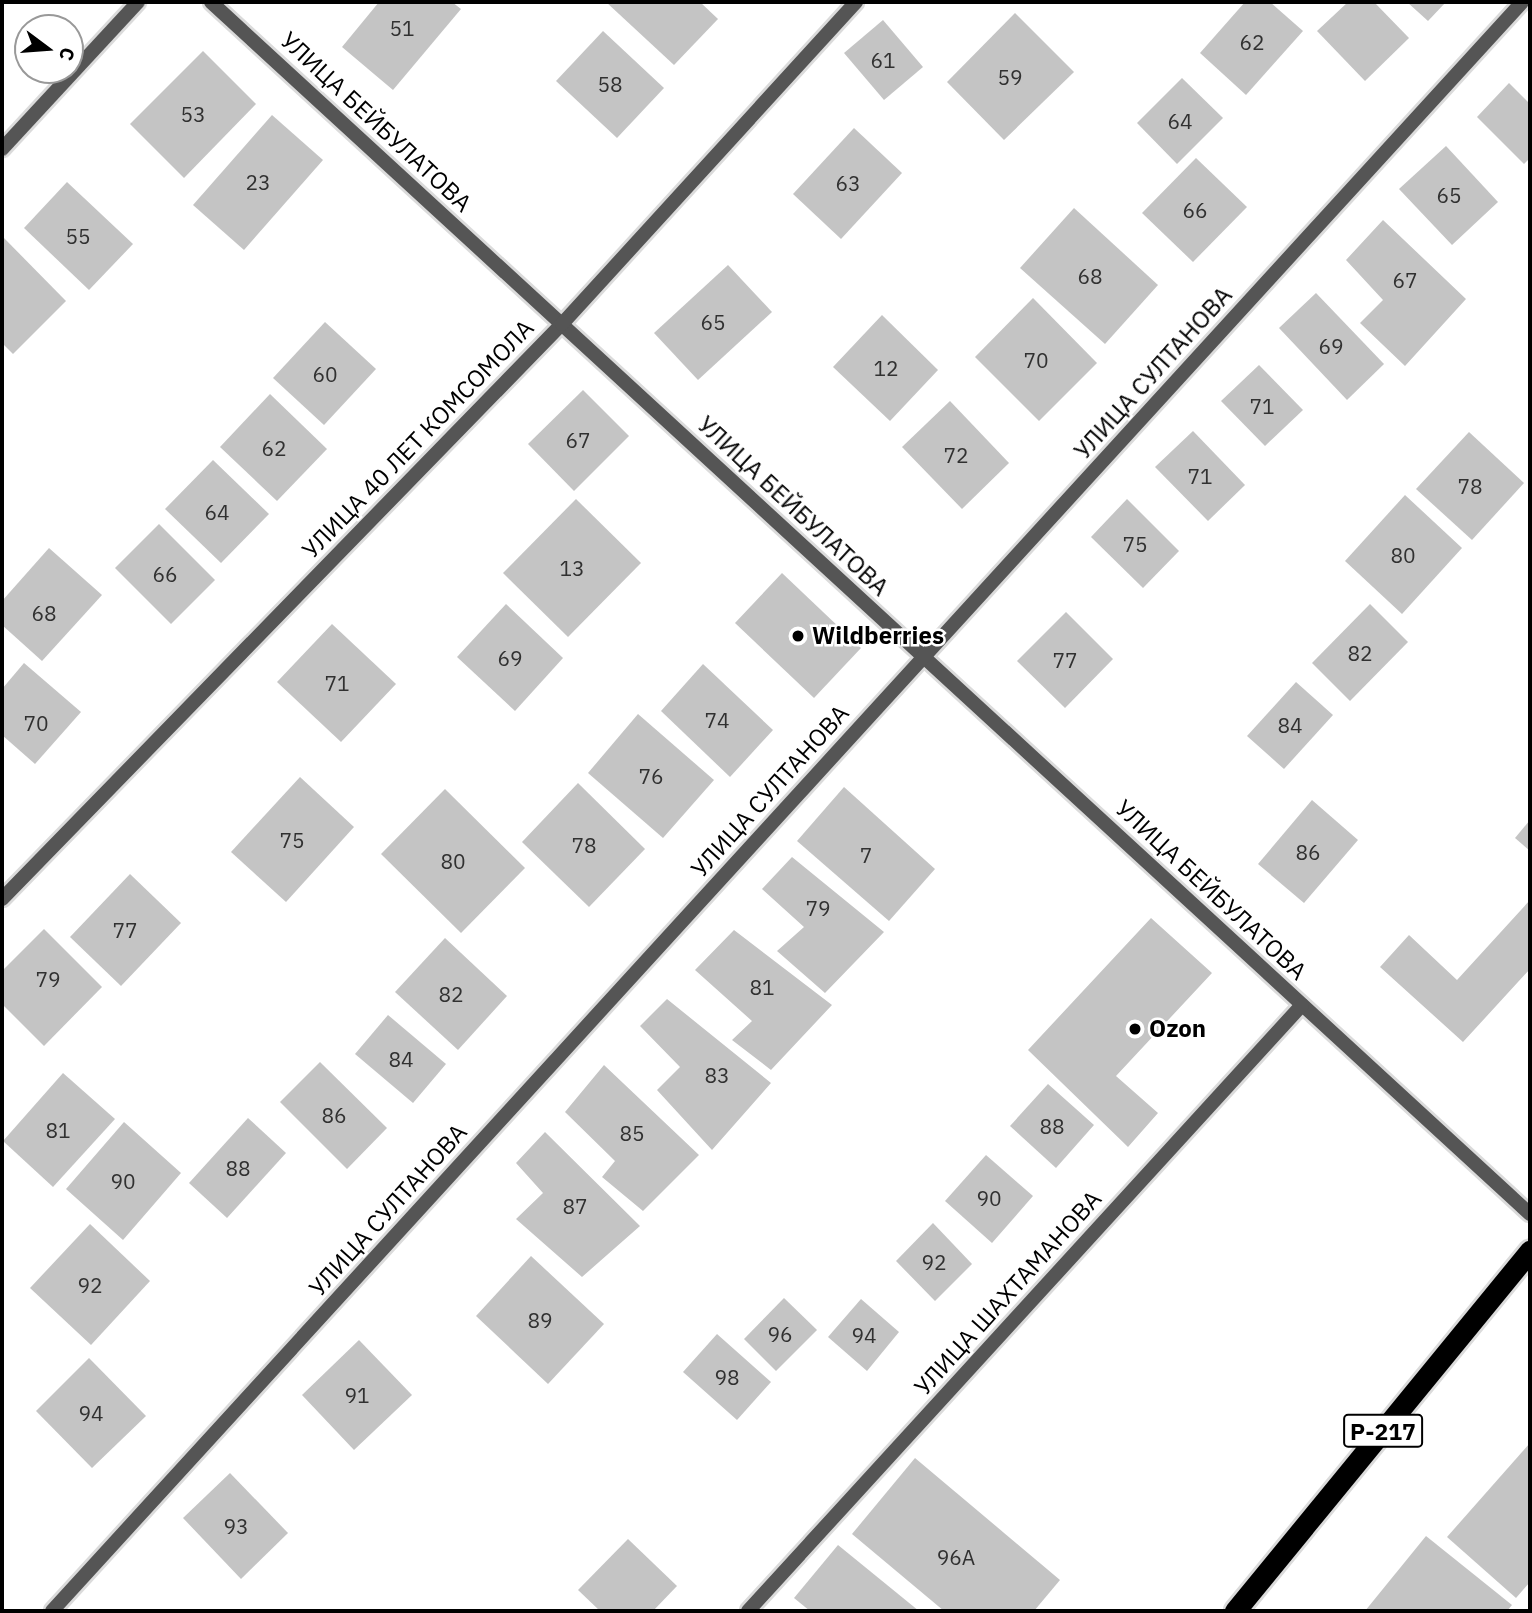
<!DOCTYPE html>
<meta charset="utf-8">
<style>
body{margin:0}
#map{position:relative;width:1532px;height:1613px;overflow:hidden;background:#fff;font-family:"IBM Plex Sans",sans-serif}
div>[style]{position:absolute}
.building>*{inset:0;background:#c4c4c4}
.roads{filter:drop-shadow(2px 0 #dbdbdb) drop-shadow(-2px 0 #dbdbdb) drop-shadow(0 2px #dbdbdb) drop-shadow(0 -2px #dbdbdb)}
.street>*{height:14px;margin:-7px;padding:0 7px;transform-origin:7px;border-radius:7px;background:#555}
.highway>*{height:21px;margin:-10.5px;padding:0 10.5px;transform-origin:10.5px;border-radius:10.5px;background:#000}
.dots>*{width:19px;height:19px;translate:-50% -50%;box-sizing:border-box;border:4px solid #fff;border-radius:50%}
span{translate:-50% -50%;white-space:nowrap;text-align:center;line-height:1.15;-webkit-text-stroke:5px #fff;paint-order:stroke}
.number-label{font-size:21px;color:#313131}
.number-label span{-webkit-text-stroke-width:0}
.shield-label span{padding:2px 5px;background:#fff;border:2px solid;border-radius:5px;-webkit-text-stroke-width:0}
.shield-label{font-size:23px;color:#000;font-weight:700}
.street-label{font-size:24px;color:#000}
.poi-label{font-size:24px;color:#000;font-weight:700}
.left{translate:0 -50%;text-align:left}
.frame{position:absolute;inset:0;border:4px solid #000;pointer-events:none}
.north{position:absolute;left:14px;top:14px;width:70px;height:70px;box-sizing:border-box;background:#fff;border:2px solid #999;border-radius:50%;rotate:106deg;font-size:19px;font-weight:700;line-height:28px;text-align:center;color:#000}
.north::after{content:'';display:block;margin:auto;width:24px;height:32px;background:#000;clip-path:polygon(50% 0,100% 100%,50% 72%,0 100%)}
</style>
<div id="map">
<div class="building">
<div style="clip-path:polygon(379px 2px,452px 2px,461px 9px,393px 90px,342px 47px)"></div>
<div style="clip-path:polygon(606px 2px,700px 2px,718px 19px,674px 65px)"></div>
<div style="clip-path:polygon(1245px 2px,1270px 2px,1303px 31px,1246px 95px,1200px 53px)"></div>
<div style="clip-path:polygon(1348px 2px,1374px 2px,1409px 38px,1365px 81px,1317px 31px)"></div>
<div style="clip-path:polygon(1407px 2px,1446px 2px,1428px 21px)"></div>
<div style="clip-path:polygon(1015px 13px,1074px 72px,1004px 140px,947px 82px)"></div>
<div style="clip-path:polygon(883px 20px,923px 67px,884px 100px,844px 53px)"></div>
<div style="clip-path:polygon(603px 31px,664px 88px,617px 138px,556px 81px)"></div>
<div style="clip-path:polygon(203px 51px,256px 104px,184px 178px,130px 124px)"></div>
<div style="clip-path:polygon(1182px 78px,1223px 118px,1177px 164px,1137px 123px)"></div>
<div style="clip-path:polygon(1509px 83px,1530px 104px,1530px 158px,1524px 164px,1477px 117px)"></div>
<div style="clip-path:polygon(272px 115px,323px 160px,244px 250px,193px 205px)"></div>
<div style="clip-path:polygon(854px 128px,902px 173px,841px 239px,793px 194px)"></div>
<div style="clip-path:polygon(1446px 146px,1498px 202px,1452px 245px,1399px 189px)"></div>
<div style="clip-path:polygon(1196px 158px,1247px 207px,1193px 262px,1142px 213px)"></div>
<div style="clip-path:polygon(67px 182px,133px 244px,89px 290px,24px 228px)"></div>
<div style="clip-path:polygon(1074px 208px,1158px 285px,1105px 344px,1020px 268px)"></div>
<div style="clip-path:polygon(1383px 220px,1466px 299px,1405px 366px,1360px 323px,1383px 300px,1346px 260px)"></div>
<div style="clip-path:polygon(2px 236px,66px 301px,13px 354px,2px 343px)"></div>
<div style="clip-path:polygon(728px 265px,772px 312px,698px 380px,654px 333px)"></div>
<div style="clip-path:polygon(1316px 293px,1384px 364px,1347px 400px,1279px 328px)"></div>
<div style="clip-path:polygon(1033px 298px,1097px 363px,1039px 421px,975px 357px)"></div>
<div style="clip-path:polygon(882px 315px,938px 370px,890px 421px,833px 367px)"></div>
<div style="clip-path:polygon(325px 322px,376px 369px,324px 425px,273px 378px)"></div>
<div style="clip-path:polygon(1259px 365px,1303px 410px,1265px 446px,1221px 401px)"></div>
<div style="clip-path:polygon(583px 390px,629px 436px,574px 491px,528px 444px)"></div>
<div style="clip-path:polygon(270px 394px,327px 449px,277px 501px,220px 447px)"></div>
<div style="clip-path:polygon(950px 401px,1009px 463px,962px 509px,902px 447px)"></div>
<div style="clip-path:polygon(1193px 431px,1245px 485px,1208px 521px,1155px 467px)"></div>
<div style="clip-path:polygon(1469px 432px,1524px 483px,1472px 540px,1416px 489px)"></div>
<div style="clip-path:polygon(213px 460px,269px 514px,221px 563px,165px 509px)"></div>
<div style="clip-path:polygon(1405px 495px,1462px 548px,1402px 614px,1345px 561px)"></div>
<div style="clip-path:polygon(576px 499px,641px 563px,568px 637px,503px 573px)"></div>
<div style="clip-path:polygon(1127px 499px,1179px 551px,1143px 588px,1091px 537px)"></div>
<div style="clip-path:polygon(159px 524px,215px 580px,171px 624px,115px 568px)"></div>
<div style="clip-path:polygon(49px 548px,102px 595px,42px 661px,2px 625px,2px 601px)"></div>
<div style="clip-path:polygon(782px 573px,861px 648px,814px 698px,735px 623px)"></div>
<div style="clip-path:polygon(506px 604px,563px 658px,515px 711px,457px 657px)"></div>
<div style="clip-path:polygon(1370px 604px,1408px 642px,1350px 701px,1312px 663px)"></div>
<div style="clip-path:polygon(1066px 612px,1113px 659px,1065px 708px,1017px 661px)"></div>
<div style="clip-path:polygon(332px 624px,396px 684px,341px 742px,277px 682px)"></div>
<div style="clip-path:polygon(24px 663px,81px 712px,35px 764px,2px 735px,2px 689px)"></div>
<div style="clip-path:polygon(703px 664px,773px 730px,730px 777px,661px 711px)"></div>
<div style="clip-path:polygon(1296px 682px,1333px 715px,1284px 769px,1247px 736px)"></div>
<div style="clip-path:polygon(638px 714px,714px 780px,663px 838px,588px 773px)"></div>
<div style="clip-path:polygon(300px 777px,354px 827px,286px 902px,231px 852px)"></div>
<div style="clip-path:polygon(578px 783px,645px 849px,589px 907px,522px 842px)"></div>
<div style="clip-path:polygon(844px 787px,935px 869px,889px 921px,797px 841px)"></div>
<div style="clip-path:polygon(445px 789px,525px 868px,461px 933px,381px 854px)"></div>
<div style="clip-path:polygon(1312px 800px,1358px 840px,1304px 903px,1258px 864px)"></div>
<div style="clip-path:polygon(1530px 820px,1530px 851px,1515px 838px)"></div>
<div style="clip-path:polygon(792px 857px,884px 932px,825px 993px,777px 951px,804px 927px,762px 889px)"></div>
<div style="clip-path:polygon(130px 874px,181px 923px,121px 986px,70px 937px)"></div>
<div style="clip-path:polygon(1530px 900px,1530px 969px,1463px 1042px,1380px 967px,1409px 935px,1457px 980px)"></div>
<div style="clip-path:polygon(1151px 918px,1212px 973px,1116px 1076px,1158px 1113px,1128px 1147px,1028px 1050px)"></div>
<div style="clip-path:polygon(44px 929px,102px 987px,44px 1046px,2px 1004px,2px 971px)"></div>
<div style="clip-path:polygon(734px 930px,832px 1005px,771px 1070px,732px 1040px,752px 1021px,695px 970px)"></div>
<div style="clip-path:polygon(445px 938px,507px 996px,458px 1050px,395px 992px)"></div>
<div style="clip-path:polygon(667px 999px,771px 1083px,712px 1150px,657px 1090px,680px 1067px,640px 1026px)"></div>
<div style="clip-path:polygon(388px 1015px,446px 1064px,413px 1103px,355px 1054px)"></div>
<div style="clip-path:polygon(320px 1062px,387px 1128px,347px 1169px,280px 1102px)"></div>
<div style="clip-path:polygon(604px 1065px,699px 1155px,643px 1211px,602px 1177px,615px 1161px,565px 1112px)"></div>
<div style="clip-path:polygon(63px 1073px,115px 1119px,53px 1187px,3px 1141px)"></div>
<div style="clip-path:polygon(1048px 1084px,1094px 1125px,1056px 1168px,1010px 1126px)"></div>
<div style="clip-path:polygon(248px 1118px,286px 1153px,227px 1218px,189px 1183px)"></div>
<div style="clip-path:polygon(124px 1122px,181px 1173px,123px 1240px,66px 1189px)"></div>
<div style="clip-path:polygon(545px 1132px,640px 1226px,582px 1277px,516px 1219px,543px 1193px,516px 1163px)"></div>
<div style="clip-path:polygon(986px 1155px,1033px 1196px,992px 1243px,945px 1201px)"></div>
<div style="clip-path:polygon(933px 1223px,972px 1264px,935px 1301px,896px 1261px)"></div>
<div style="clip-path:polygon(90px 1224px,150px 1281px,91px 1345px,30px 1288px)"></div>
<div style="clip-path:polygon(531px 1256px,604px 1324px,548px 1384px,476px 1316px)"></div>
<div style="clip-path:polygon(784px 1298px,817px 1330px,776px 1371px,744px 1339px)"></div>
<div style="clip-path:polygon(861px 1299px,899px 1332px,867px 1371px,828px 1337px)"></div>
<div style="clip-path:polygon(717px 1334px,771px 1382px,737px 1420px,683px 1372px)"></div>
<div style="clip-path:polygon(359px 1340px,412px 1395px,354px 1450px,302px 1395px)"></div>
<div style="clip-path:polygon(89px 1358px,146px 1416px,92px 1468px,36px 1411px)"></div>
<div style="clip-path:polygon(1530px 1443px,1530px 1582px,1516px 1598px,1447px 1537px)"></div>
<div style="clip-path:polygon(915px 1458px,1060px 1580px,1034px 1611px,944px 1611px,852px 1534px)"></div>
<div style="clip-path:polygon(230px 1473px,288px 1533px,241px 1579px,183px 1518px)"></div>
<div style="clip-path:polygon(1426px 1536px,1512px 1605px,1507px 1611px,1365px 1611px)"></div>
<div style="clip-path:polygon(628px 1539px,677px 1586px,653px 1611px,600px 1611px,578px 1590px)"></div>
<div style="clip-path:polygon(838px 1545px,919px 1611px,810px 1611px,794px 1598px)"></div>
</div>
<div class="roads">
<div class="street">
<div style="left:211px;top:2px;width:1791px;rotate:42.58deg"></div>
<div style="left:2px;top:149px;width:200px;rotate:-47.2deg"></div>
<div style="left:2px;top:899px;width:803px;rotate:-45.76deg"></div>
<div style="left:562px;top:324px;width:436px;rotate:-47.6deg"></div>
<div style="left:52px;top:1611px;width:2179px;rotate:-47.58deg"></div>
<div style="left:748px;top:1611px;width:821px;rotate:-47.57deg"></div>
</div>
<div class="highway">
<div style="left:1235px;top:1611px;width:466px;rotate:-50.7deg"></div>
</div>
</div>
<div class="dots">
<div style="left:798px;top:636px;background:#000"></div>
<div style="left:1135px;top:1029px;background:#000"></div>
</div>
<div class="number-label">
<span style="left:402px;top:28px">51</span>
<span style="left:1252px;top:42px">62</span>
<span style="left:883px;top:60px">61</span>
<span style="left:1010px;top:77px">59</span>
<span style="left:610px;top:84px">58</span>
<span style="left:193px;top:114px">53</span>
<span style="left:1180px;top:121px">64</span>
<span style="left:258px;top:182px">23</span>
<span style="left:848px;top:183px">63</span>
<span style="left:1449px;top:195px">65</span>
<span style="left:1195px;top:210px">66</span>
<span style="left:78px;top:236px">55</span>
<span style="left:1090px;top:276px">68</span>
<span style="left:1405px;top:280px">67</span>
<span style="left:713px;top:322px">65</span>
<span style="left:1331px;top:346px">69</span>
<span style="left:1036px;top:360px">70</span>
<span style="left:886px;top:368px">12</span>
<span style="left:325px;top:374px">60</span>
<span style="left:1262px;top:406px">71</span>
<span style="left:578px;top:440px">67</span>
<span style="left:274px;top:448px">62</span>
<span style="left:956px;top:455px">72</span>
<span style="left:1200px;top:476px">71</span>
<span style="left:1470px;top:486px">78</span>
<span style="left:217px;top:512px">64</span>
<span style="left:1135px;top:544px">75</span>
<span style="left:1403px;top:555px">80</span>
<span style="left:572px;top:568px">13</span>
<span style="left:165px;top:574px">66</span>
<span style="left:44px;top:613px">68</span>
<span style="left:1360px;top:653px">82</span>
<span style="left:510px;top:658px">69</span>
<span style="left:1065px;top:660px">77</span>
<span style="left:337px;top:683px">71</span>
<span style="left:717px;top:720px">74</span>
<span style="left:36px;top:723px">70</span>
<span style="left:1290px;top:725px">84</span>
<span style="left:651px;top:776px">76</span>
<span style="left:292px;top:840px">75</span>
<span style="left:584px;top:845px">78</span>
<span style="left:1308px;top:852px">86</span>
<span style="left:866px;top:855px">7</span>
<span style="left:453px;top:861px">80</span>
<span style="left:818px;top:908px">79</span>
<span style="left:125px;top:930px">77</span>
<span style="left:48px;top:979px">79</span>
<span style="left:762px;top:987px">81</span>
<span style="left:451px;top:994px">82</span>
<span style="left:401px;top:1059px">84</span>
<span style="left:717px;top:1075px">83</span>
<span style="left:334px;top:1115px">86</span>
<span style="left:1052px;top:1126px">88</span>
<span style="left:58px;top:1130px">81</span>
<span style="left:632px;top:1133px">85</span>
<span style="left:238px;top:1168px">88</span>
<span style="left:123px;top:1181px">90</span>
<span style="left:989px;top:1198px">90</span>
<span style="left:575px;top:1206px">87</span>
<span style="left:934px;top:1262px">92</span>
<span style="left:90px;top:1285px">92</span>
<span style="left:540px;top:1320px">89</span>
<span style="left:780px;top:1334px">96</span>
<span style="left:864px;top:1335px">94</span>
<span style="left:727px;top:1377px">98</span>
<span style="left:357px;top:1395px">91</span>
<span style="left:91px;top:1413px">94</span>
<span style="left:236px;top:1526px">93</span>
<span style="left:956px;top:1557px">96А</span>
</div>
<div class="shield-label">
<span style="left:1383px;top:1431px">Р-217</span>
</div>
<div class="street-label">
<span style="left:376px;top:122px;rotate:43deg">УЛИЦА БЕЙБУЛАТОВА</span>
<span style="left:1153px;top:373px;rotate:-48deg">УЛИЦА СУЛТАНОВА</span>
<span style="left:418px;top:439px;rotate:-46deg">УЛИЦА 40 ЛЕТ КОМСОМОЛА</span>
<span style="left:793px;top:506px;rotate:43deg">УЛИЦА БЕЙБУЛАТОВА</span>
<span style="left:770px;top:791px;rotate:-48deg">УЛИЦА СУЛТАНОВА</span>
<span style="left:1211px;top:890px;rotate:43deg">УЛИЦА БЕЙБУЛАТОВА</span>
<span style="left:388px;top:1210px;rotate:-48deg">УЛИЦА СУЛТАНОВА</span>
<span style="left:1008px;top:1293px;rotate:-48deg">УЛИЦА ШАХТАМАНОВА</span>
</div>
<div class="poi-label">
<span class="left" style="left:812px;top:636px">Wildberries</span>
<span class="left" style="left:1149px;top:1029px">Ozon</span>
</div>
<div class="frame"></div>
<div class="north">С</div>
</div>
